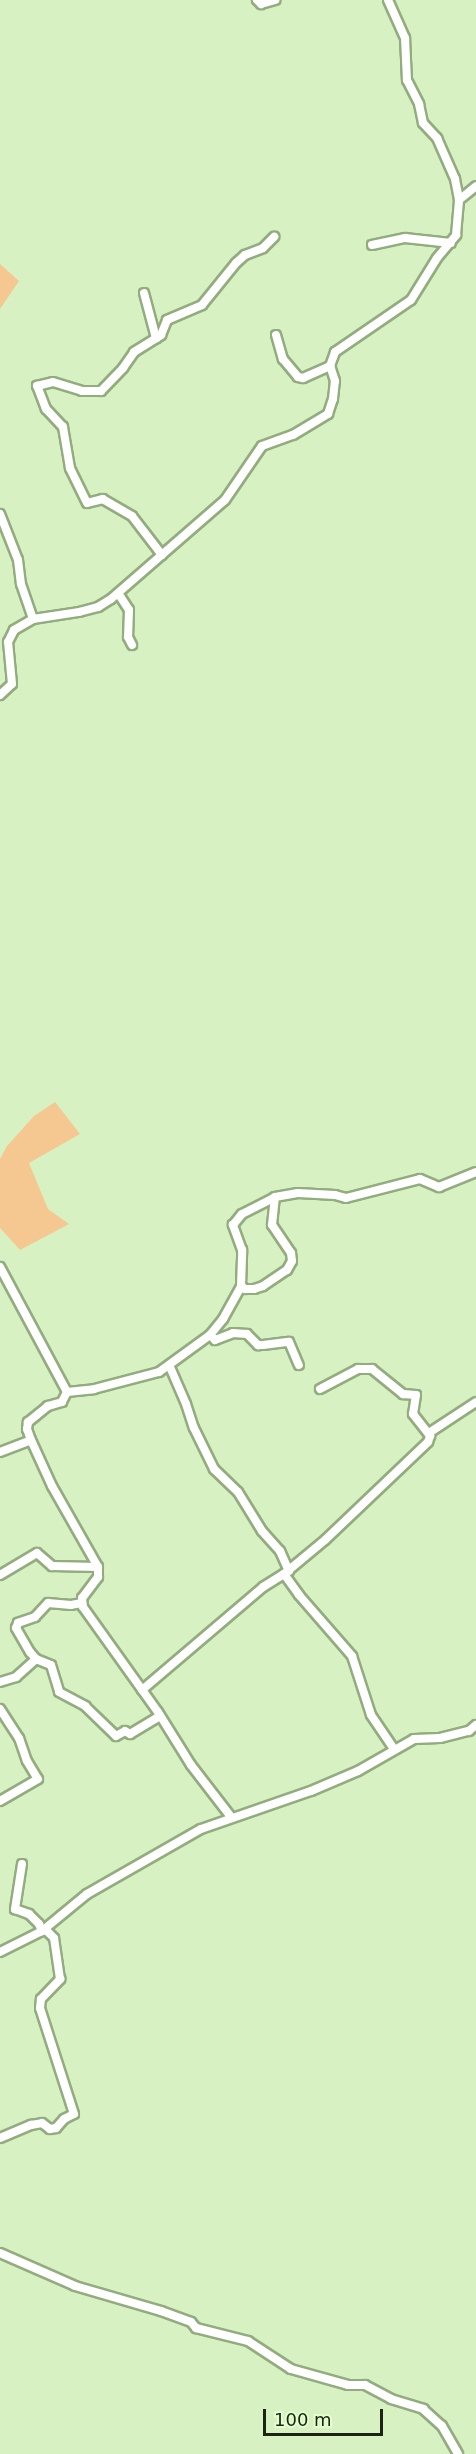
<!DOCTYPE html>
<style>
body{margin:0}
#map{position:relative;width:476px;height:2454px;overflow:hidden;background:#d7f1c2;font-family:"DejaVu Sans",sans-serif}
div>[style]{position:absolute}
.green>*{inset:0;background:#f5c891}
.roads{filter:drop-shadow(2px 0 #93ac7f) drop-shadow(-2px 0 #93ac7f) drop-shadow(0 2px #93ac7f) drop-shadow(0 -2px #93ac7f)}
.street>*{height:8px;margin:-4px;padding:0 4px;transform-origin:4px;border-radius:4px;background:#fff}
span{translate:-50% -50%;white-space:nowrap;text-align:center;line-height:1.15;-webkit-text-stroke:4.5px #e4ffcf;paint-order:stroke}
.scale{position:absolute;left:263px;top:2409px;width:120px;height:27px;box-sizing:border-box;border:3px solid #1b2413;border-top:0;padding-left:8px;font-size:18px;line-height:21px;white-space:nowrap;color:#1b2413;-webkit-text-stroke:4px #e4ffcf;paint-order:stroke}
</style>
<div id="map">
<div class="green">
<div style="clip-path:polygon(0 264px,19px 281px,0 309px)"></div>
<div style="clip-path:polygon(55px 1102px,80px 1134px,29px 1163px,48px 1209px,69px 1224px,20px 1250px,0 1228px,0 1159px,7px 1146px,34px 1116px)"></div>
</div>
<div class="roads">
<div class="street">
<div style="left:257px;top:0;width:6px;rotate:45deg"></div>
<div style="left:261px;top:4px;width:15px;rotate:-16deg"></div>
<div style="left:388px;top:0;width:42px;rotate:65.9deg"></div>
<div style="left:405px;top:38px;width:42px;rotate:87.3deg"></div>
<div style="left:407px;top:80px;width:27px;rotate:63deg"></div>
<div style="left:419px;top:104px;width:19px;rotate:78deg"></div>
<div style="left:423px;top:123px;width:21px;rotate:47deg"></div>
<div style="left:437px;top:138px;width:45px;rotate:66.3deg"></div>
<div style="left:455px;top:179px;width:21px;rotate:79deg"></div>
<div style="left:372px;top:245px;width:34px;rotate:-12deg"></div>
<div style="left:405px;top:238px;width:46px;rotate:6.2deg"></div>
<div style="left:144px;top:293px;width:47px;rotate:75.1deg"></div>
<div style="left:276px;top:335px;width:25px;rotate:74deg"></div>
<div style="left:283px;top:359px;width:23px;rotate:50deg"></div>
<div style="left:298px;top:377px;width:5px;rotate:11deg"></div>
<div style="left:303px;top:378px;width:30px;rotate:-24deg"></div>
<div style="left:0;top:514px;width:49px;rotate:68.6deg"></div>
<div style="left:18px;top:560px;width:24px;rotate:83deg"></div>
<div style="left:21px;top:584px;width:37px;rotate:71deg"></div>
<div style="left:162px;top:555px;width:49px;rotate:-127.6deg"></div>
<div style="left:132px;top:516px;width:34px;rotate:-150deg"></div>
<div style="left:103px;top:499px;width:16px;rotate:166deg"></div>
<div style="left:87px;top:503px;width:39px;rotate:-116deg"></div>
<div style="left:70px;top:468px;width:42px;rotate:-99.7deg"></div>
<div style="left:63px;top:427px;width:25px;rotate:-133deg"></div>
<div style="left:46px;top:409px;width:25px;rotate:-111deg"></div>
<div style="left:37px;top:386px;width:16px;rotate:-14deg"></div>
<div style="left:53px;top:382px;width:30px;rotate:17deg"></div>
<div style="left:82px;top:391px;width:19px"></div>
<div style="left:101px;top:391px;width:32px;rotate:-46deg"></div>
<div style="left:123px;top:368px;width:19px;rotate:-55deg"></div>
<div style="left:134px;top:352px;width:32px;rotate:-32deg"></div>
<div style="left:161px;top:335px;width:16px;rotate:-68deg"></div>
<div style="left:167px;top:320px;width:38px;rotate:-23deg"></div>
<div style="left:202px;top:305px;width:54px;rotate:-51deg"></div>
<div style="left:236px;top:263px;width:12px;rotate:-42deg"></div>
<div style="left:245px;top:255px;width:19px;rotate:-21deg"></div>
<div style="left:263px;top:248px;width:16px;rotate:-45deg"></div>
<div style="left:118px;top:593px;width:20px;rotate:57deg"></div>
<div style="left:129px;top:610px;width:27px;rotate:92deg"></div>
<div style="left:128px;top:637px;width:9px;rotate:63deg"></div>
<div style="left:0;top:695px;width:16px;rotate:-43deg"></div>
<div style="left:12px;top:684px;width:42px;rotate:-95.4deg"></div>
<div style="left:8px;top:642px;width:13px;rotate:-63deg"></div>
<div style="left:14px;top:630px;width:22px;rotate:-30deg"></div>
<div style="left:33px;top:619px;width:47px;rotate:-8.7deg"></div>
<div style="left:79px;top:612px;width:20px;rotate:-15deg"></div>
<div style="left:98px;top:607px;width:15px;rotate:-32deg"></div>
<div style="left:111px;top:599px;width:151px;rotate:-41deg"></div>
<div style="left:225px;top:500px;width:65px;rotate:-55.6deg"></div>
<div style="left:262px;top:446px;width:33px;rotate:-20deg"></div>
<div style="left:293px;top:435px;width:41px;rotate:-31deg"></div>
<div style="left:328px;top:414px;width:16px;rotate:-72deg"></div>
<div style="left:333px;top:399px;width:18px;rotate:-84deg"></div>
<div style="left:335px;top:381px;width:16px;rotate:-108deg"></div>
<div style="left:330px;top:366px;width:15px;rotate:-70deg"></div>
<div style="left:335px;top:352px;width:92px;rotate:-34.4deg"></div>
<div style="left:411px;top:300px;width:49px;rotate:-58.2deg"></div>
<div style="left:437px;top:258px;width:30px;rotate:-50deg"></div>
<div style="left:456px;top:235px;width:35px;rotate:-85deg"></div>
<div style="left:459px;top:200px;width:22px;rotate:-39deg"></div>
<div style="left:0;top:1267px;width:142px;rotate:61.8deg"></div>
<div style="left:67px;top:1392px;width:11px;rotate:117deg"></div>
<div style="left:62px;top:1402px;width:15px;rotate:164deg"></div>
<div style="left:48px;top:1406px;width:26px;rotate:141deg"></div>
<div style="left:28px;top:1422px;width:7px;rotate:98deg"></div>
<div style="left:27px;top:1429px;width:12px;rotate:70deg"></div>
<div style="left:241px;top:1286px;width:5px;rotate:37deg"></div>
<div style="left:245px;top:1289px;width:9px"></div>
<div style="left:254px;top:1289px;width:9px;rotate:-18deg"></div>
<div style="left:263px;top:1286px;width:29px;rotate:-34deg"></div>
<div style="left:287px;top:1270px;width:10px;rotate:-61deg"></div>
<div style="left:292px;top:1261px;width:8px;rotate:-97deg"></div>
<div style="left:291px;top:1253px;width:34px;rotate:-124deg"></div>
<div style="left:272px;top:1225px;width:28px;rotate:-84deg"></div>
<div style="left:210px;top:1335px;width:7px;rotate:45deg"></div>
<div style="left:215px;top:1340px;width:19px;rotate:-21deg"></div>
<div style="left:233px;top:1333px;width:14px;rotate:4deg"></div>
<div style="left:247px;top:1334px;width:16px;rotate:45deg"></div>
<div style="left:258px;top:1345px;width:5px"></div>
<div style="left:263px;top:1345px;width:26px;rotate:-7deg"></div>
<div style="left:289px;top:1342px;width:25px;rotate:67deg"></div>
<div style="left:170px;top:1367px;width:40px;rotate:66.6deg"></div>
<div style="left:186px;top:1404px;width:25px;rotate:72deg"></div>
<div style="left:194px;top:1428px;width:46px;rotate:64deg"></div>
<div style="left:214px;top:1469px;width:33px;rotate:44deg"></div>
<div style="left:238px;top:1492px;width:46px;rotate:58.4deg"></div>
<div style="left:262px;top:1531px;width:27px;rotate:48deg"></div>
<div style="left:280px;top:1551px;width:22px;rotate:66deg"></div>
<div style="left:320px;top:1389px;width:43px;rotate:-27.8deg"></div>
<div style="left:358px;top:1369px;width:14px"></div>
<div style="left:372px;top:1369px;width:40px;rotate:39deg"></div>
<div style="left:403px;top:1394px;width:13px;rotate:4deg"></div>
<div style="left:416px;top:1395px;width:19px;rotate:99deg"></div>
<div style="left:413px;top:1414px;width:28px;rotate:52deg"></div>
<div style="left:430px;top:1436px;width:6px;rotate:108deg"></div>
<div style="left:428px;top:1442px;width:142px;rotate:136.4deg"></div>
<div style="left:325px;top:1540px;width:53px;rotate:140.3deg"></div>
<div style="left:284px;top:1574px;width:26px;rotate:54deg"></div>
<div style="left:299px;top:1595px;width:81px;rotate:49deg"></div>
<div style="left:352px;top:1656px;width:62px;rotate:72.1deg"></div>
<div style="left:371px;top:1715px;width:41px;rotate:55.9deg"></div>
<div style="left:67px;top:1392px;width:27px;rotate:-6deg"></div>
<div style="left:94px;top:1389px;width:67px;rotate:-14.7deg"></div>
<div style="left:159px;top:1372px;width:63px;rotate:-36deg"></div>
<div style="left:210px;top:1335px;width:21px;rotate:-51deg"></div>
<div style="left:223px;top:1319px;width:38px;rotate:-61deg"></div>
<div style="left:241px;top:1286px;width:36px;rotate:-88deg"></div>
<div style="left:242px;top:1250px;width:27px;rotate:-110deg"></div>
<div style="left:233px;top:1225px;width:14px;rotate:-51deg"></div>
<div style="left:242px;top:1214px;width:37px;rotate:-27deg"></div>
<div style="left:275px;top:1197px;width:23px;rotate:-10deg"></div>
<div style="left:298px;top:1193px;width:37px;rotate:3deg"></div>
<div style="left:335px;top:1195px;width:11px;rotate:15deg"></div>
<div style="left:346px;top:1198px;width:76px;rotate:-14.4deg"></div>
<div style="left:420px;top:1179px;width:21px;rotate:23deg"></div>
<div style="left:439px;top:1187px;width:40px;rotate:-22deg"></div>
<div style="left:429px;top:1433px;width:56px;rotate:-33.4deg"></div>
<div style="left:0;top:1452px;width:33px;rotate:-21deg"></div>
<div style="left:31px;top:1440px;width:51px;rotate:65.5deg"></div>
<div style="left:52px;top:1486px;width:93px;rotate:60.4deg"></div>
<div style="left:98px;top:1567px;width:10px;rotate:90deg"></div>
<div style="left:98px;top:1577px;width:26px;rotate:127deg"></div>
<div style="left:82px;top:1598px;width:9px;rotate:84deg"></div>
<div style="left:83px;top:1607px;width:129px;rotate:54.5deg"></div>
<div style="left:158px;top:1712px;width:62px;rotate:58.1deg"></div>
<div style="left:191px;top:1765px;width:66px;rotate:52.4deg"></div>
<div style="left:0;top:1575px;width:43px;rotate:-30.7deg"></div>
<div style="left:37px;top:1553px;width:20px;rotate:41deg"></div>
<div style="left:52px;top:1566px;width:46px;rotate:1.2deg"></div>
<div style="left:82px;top:1603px;width:11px;rotate:170deg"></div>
<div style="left:71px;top:1605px;width:23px;rotate:-175deg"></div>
<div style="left:48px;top:1603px;width:19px;rotate:133deg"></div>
<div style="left:35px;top:1617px;width:18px;rotate:161deg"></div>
<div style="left:18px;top:1623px;width:5px;rotate:112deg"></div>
<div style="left:16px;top:1628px;width:28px;rotate:60deg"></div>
<div style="left:30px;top:1652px;width:9px;rotate:49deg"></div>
<div style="left:36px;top:1659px;width:16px;rotate:22deg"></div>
<div style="left:51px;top:1665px;width:28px;rotate:73deg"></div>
<div style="left:59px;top:1692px;width:30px;rotate:28deg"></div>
<div style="left:85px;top:1706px;width:43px;rotate:44.1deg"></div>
<div style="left:116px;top:1736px;width:10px;rotate:-29deg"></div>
<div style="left:125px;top:1731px;width:6px;rotate:31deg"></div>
<div style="left:130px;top:1734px;width:35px;rotate:-31deg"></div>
<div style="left:0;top:1682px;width:17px;rotate:-17deg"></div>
<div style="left:16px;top:1677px;width:27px;rotate:-42deg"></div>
<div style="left:142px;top:1690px;width:159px;rotate:-40.4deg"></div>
<div style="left:263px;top:1587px;width:25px;rotate:-32deg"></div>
<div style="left:0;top:1709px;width:35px;rotate:57deg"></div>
<div style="left:19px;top:1738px;width:24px;rotate:71deg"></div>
<div style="left:27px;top:1761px;width:21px;rotate:59deg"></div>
<div style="left:38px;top:1779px;width:44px;rotate:149.9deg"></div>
<div style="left:22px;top:1864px;width:46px;rotate:98.8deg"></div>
<div style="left:15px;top:1909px;width:15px;rotate:20deg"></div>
<div style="left:29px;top:1914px;width:14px;rotate:45deg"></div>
<div style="left:39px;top:1924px;width:8px;rotate:67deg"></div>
<div style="left:0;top:1952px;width:47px;rotate:-26.6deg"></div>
<div style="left:42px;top:1931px;width:58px;rotate:-39.4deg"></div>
<div style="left:87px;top:1894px;width:131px;rotate:-29.7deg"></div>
<div style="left:201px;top:1829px;width:116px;rotate:-19.1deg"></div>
<div style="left:311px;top:1791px;width:51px;rotate:-23.1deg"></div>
<div style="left:358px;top:1771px;width:64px;rotate:-29.7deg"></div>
<div style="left:414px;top:1739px;width:26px;rotate:-2deg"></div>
<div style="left:440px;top:1738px;width:30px;rotate:-14deg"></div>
<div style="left:469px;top:1731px;width:9px;rotate:-41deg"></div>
<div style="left:0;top:2138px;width:34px;rotate:-23deg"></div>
<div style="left:31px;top:2125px;width:11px;rotate:-10deg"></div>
<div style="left:42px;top:2123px;width:10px;rotate:37deg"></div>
<div style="left:50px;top:2129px;width:6px;rotate:-9deg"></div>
<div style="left:56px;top:2128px;width:12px;rotate:-48deg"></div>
<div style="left:64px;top:2119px;width:11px;rotate:-27deg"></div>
<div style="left:74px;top:2114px;width:111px;rotate:-107.8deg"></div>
<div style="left:40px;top:2008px;width:9px;rotate:-84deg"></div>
<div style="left:41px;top:1999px;width:28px;rotate:-46deg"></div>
<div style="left:60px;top:1979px;width:41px;rotate:-98.3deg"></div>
<div style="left:54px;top:1938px;width:13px;rotate:-135deg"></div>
<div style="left:0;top:2253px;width:82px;rotate:23.7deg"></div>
<div style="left:75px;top:2286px;width:90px;rotate:16.2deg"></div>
<div style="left:161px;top:2311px;width:32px;rotate:20deg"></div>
<div style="left:191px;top:2322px;width:8px;rotate:50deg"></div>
<div style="left:196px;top:2328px;width:54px;rotate:14deg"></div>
<div style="left:248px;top:2341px;width:51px;rotate:33.1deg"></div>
<div style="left:291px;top:2369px;width:59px;rotate:15.7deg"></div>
<div style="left:348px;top:2385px;width:17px"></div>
<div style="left:365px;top:2385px;width:30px;rotate:28deg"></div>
<div style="left:391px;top:2399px;width:34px;rotate:17deg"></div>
<div style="left:423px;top:2409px;width:25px;rotate:42deg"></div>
<div style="left:442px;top:2426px;width:32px;rotate:60deg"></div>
</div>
</div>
<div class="scale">100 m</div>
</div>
